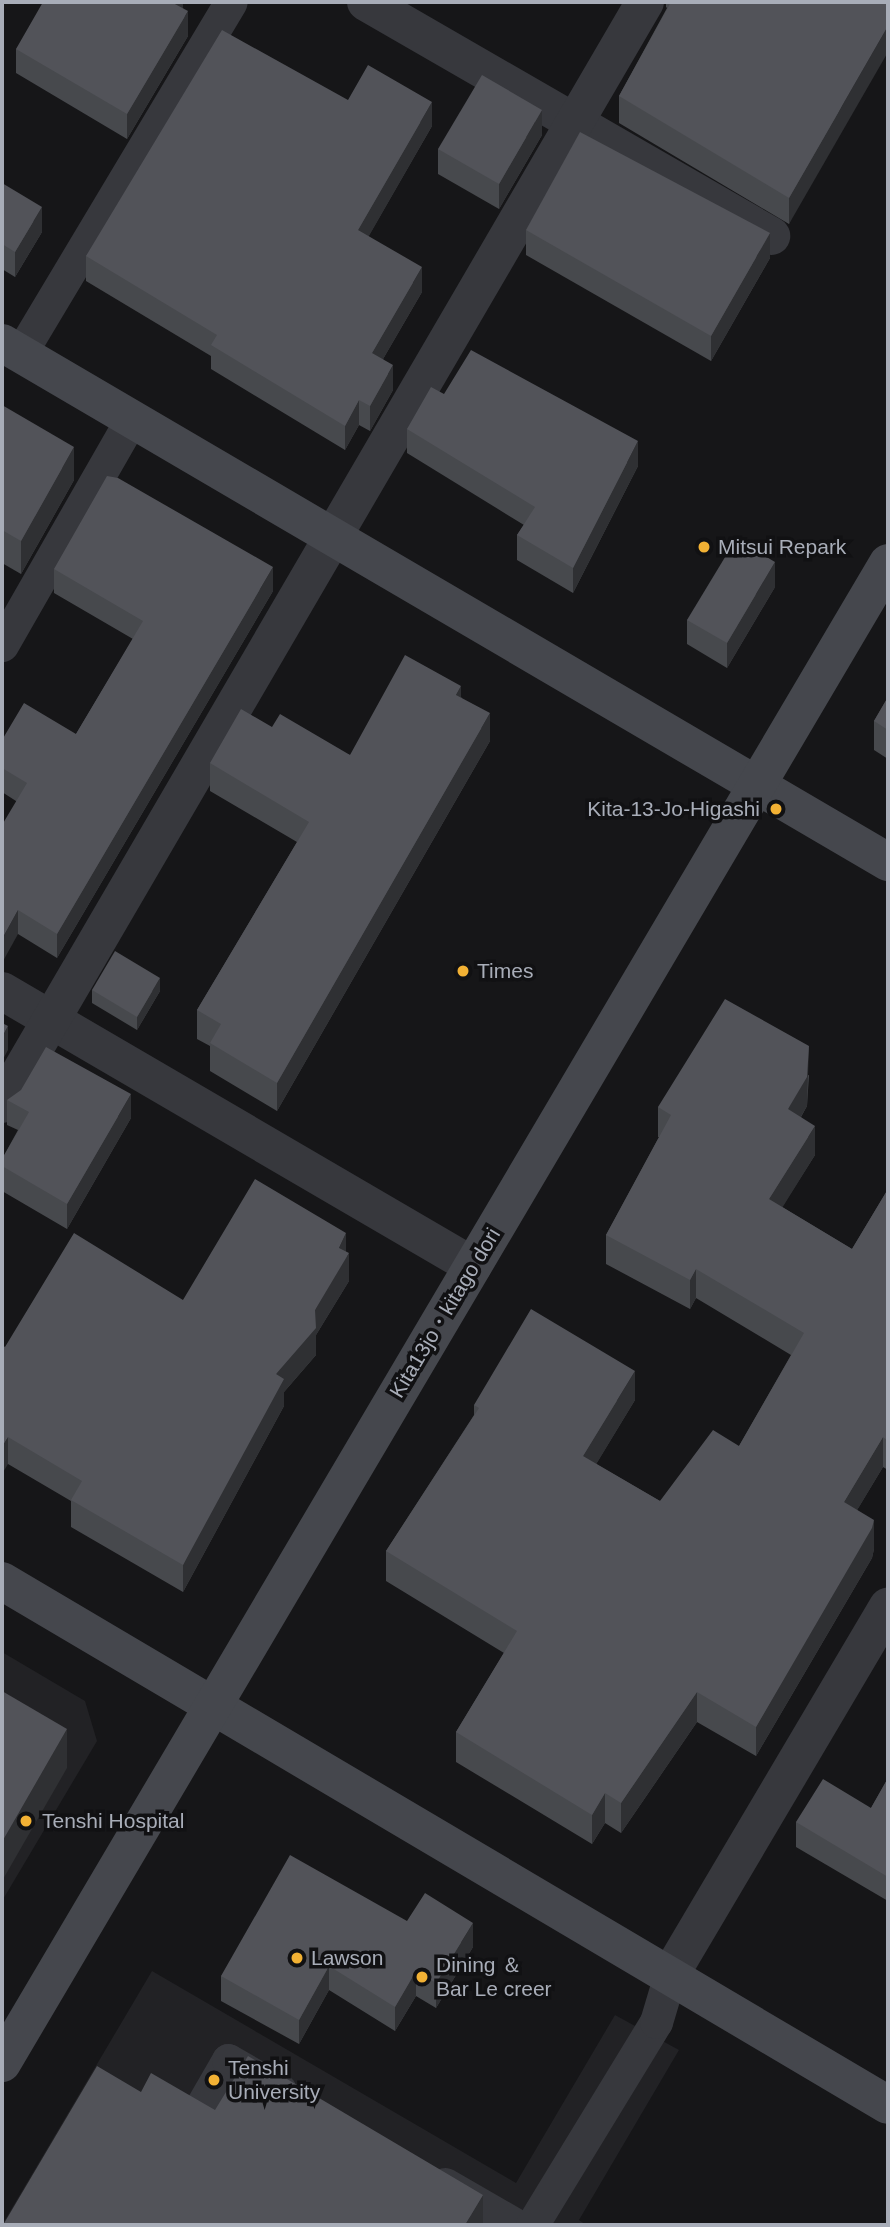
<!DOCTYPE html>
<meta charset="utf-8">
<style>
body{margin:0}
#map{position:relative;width:890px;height:2227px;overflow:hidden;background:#161618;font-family:Helvetica,sans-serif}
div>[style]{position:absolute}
.built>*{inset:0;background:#222225}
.lane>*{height:33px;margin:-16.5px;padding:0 16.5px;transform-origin:16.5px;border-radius:16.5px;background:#37383d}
.street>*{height:38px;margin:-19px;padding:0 19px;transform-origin:19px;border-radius:19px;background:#37383d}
.secondary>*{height:38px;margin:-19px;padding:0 19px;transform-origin:19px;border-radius:19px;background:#45474d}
.wall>*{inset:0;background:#47494d}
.shaded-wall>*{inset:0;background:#2f3033}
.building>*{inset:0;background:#525359}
.dots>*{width:19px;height:19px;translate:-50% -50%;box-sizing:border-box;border:4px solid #111113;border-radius:50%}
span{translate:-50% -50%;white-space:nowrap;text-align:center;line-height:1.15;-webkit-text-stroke:7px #111113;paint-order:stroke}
.poi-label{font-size:21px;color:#a8adb8}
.left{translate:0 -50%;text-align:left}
.right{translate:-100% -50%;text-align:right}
.street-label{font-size:21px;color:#a8adb8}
.frame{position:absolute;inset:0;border:4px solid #a8adb8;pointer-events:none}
</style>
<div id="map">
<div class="built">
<div style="clip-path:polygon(2px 1652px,85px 1701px,97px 1741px,2px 1901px)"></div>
<div style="clip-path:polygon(152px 1971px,516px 2183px,615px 2015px,679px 2050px,579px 2220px,586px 2225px,2px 2225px)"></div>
</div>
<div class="lane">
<div style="left:20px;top:354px;width:410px;rotate:-59.1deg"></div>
<div style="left:2px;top:645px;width:262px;rotate:-60.2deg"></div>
<div style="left:198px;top:2112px;width:60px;rotate:-60deg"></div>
<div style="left:228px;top:2060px;width:60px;rotate:30deg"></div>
<div style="left:445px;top:2184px;width:82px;rotate:30deg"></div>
<div style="left:532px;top:2225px;width:238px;rotate:-58.6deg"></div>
<div style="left:656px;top:2022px;width:49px;rotate:-73.4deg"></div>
</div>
<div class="street">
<div style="left:366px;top:2px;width:468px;rotate:30deg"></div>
<div style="left:2px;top:991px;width:545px;rotate:30.28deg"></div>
<div style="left:2px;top:1104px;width:1276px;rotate:-59.74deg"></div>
<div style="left:670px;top:1975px;width:428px;rotate:-59.4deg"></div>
</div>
<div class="secondary">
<div style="left:2px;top:343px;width:1027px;rotate:30.36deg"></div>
<div style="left:2px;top:1581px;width:1029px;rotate:30.6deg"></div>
<div style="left:2px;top:2063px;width:1742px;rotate:-59.43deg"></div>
</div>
<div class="wall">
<div style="clip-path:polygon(183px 2px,183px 8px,188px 36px,127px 139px,16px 73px,16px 49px)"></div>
<div style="clip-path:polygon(666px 2px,888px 2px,789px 224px,619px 123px,619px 96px,667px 8px,666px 7px)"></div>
<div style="clip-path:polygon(348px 100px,432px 126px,368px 237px,422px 292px,383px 359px,393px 390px,370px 431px,359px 425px,345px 450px,211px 369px,211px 356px,86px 281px,86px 256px)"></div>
<div style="clip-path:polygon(542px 135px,499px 209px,438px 174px,438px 149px)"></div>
<div style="clip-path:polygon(2px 183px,42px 232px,15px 277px,2px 269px)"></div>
<div style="clip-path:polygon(526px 230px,770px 258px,711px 361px,526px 255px)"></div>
<div style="clip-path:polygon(444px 394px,638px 466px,573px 593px,517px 560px,517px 535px,524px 525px,407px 453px,407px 429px)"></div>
<div style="clip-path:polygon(2px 405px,74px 480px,21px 574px,2px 563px)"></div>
<div style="clip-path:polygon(54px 569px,273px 591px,57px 958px,18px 934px,16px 801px,2px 792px,2px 740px,76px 734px,133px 639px,54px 593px)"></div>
<div style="clip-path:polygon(775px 587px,727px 668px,687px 644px,687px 620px)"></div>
<div style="clip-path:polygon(461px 697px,490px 741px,277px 1111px,210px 1071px,210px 1046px,197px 1039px,197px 1010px,297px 842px,210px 791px,210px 763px,272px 727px,350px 755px)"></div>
<div style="clip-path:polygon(888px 697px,888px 759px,874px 750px,874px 721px)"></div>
<div style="clip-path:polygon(92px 990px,160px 991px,137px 1030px,92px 1003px)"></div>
<div style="clip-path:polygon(809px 1075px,807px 1106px,801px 1117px,815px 1155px,782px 1207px,852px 1249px,888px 1189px,888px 1470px,883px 1467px,857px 1510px,874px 1549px,872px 1558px,756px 1756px,697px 1722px,621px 1833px,605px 1823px,592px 1844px,456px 1762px,456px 1732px,504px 1653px,386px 1581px,386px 1551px,474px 1415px,474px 1405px,635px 1400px,596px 1464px,660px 1501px,739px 1446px,791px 1355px,696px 1298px,690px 1309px,606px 1264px,606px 1235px,659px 1137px,658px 1137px,658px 1107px)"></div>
<div style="clip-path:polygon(7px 1100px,131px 1118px,67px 1229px,2px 1191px,2px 1159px,18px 1130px,7px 1125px)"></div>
<div style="clip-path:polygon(346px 1252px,349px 1281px,316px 1335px,316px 1355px,284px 1392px,284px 1406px,183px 1592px,71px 1527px,71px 1501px,8px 1464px,5px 1347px,183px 1300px)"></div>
<div style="clip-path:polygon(888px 1778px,888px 1901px,796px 1847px,796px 1822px,871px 1808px)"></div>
<div style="clip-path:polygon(407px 1921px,473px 1947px,436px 2008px,416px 1996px,395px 2031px,329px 1990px,299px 2044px,221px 2001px,221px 1976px)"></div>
</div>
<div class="shaded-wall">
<div style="clip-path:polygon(174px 2px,183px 2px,183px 11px,173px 27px)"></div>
<div style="clip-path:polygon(188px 11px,188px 36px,127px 139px,127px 114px)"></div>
<div style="clip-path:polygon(888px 26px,888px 52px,789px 224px,789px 198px)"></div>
<div style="clip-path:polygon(432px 102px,432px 126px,358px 255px,358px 230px)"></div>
<div style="clip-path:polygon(542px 110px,542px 135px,499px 209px,499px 184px)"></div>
<div style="clip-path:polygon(42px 207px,42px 232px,15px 277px,15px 252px)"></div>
<div style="clip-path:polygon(770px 233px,770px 258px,711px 361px,711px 336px)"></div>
<div style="clip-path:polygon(422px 267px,422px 292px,372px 378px,372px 353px)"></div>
<div style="clip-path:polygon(393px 365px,393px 390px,370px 431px,370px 406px)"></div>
<div style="clip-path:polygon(359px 400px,359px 425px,345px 450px,345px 426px)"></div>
<div style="clip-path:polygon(638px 441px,638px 466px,573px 593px,573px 568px)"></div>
<div style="clip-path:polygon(74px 447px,74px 480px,21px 574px,21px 541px)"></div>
<div style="clip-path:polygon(775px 562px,775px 587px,727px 668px,727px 643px)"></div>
<div style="clip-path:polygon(273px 567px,273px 591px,57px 958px,57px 934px)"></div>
<div style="clip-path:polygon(461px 686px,461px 714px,456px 695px)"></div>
<div style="clip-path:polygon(490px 713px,490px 741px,277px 1111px,277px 1083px)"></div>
<div style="clip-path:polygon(18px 910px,18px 934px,2px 963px,2px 939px)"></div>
<div style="clip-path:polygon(160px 978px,160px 991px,137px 1030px,137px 1017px)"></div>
<div style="clip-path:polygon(8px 1026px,8px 1050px,2px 1061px,2px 1037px)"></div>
<div style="clip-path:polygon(809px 1046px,807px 1106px,788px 1139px,788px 1109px)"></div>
<div style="clip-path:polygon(131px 1094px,131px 1118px,67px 1229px,67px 1204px)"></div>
<div style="clip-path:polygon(815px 1126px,815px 1155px,769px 1229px,769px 1199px)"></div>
<div style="clip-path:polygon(346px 1233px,346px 1258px,349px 1253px,349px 1281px,316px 1335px,316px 1355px,284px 1392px,284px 1406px,183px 1592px,183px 1565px,276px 1374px,315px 1310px,339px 1248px)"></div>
<div style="clip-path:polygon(696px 1269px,696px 1298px,690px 1309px,690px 1280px)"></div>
<div style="clip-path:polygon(635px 1371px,635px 1400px,583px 1486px,583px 1456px)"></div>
<div style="clip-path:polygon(8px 1437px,8px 1464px,2px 1474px,2px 1447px)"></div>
<div style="clip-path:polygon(883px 1437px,883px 1467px,844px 1532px,844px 1502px)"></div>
<div style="clip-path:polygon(874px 1520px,874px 1549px,872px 1558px,756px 1756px,756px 1727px)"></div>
<div style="clip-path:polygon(697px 1692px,697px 1722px,621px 1833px,621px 1803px)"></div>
<div style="clip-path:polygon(67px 1729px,67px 1768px,2px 1881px,2px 1842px)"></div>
<div style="clip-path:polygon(605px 1793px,605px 1823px,592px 1844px,592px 1815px)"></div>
<div style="clip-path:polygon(473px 1923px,473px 1947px,436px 2008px,436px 1983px)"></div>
<div style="clip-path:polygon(329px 1966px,329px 1990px,299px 2044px,299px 2020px)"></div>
<div style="clip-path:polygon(416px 1971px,416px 1996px,395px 2031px,395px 2007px)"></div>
<div style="clip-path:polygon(483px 2195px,483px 2225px,465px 2225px)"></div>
</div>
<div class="building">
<div style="clip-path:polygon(43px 2px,174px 2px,173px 3px,188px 11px,127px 114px,16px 49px)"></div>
<div style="clip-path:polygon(671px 2px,888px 2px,888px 26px,789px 198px,619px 96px)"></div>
<div style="clip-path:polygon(222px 30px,348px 100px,368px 65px,432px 102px,358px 230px,422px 267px,372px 353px,393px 365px,370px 406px,359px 400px,345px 426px,211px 345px,217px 335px,86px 256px)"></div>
<div style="clip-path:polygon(482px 75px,542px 110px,499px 184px,438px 149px)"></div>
<div style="clip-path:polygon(580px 132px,770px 233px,711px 336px,526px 230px)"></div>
<div style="clip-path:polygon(2px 183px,42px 207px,15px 252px,2px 244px)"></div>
<div style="clip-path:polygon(471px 350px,638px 441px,573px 568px,517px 535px,535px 507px,407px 429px,431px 387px,444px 394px)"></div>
<div style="clip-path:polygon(2px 405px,74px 447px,21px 541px,2px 530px)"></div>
<div style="clip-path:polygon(107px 476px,118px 478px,273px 567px,57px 934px,18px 910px,2px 939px,2px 825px,27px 783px,2px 768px,2px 740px,24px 703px,76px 734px,143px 621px,54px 569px)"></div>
<div style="clip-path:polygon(736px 539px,775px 562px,727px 643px,687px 620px)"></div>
<div style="clip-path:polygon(405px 655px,461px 686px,456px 695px,490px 713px,277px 1083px,210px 1043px,221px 1024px,197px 1010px,309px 822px,210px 763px,241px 709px,272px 727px,280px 714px,350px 755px)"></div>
<div style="clip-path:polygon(888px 697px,888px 730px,874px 721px)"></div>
<div style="clip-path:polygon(115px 951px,160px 978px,137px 1017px,92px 990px)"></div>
<div style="clip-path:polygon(725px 999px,809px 1046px,807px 1077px,788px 1109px,815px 1126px,769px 1199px,852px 1249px,888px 1189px,888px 1441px,883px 1437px,844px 1502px,874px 1520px,872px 1528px,756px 1727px,697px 1692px,621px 1803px,605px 1793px,592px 1815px,456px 1732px,517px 1631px,386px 1551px,479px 1408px,474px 1405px,531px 1309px,635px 1371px,583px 1456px,660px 1501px,713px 1430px,739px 1446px,804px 1333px,696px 1269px,690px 1280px,606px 1235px,671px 1115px,658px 1107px)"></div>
<div style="clip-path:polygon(2px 1023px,8px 1026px,2px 1037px)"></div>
<div style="clip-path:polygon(46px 1047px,131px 1094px,67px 1204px,2px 1166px,2px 1159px,29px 1112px,7px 1100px,21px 1090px)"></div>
<div style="clip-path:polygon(255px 1179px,346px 1233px,339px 1248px,349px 1253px,315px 1310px,316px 1328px,276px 1374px,284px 1379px,183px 1565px,71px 1500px,82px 1481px,8px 1437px,2px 1447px,2px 1345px,5px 1347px,74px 1233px,183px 1300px)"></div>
<div style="clip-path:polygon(2px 1691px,67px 1729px,2px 1842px)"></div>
<div style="clip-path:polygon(888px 1778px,888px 1877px,796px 1822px,823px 1779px,871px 1808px)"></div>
<div style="clip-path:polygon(290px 1855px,407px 1921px,425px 1893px,473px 1923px,436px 1983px,416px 1971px,395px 2007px,329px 1966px,299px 2020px,221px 1976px)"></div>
<div style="clip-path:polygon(248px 2056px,483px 2195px,465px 2225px,3px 2225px,97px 2066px,141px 2092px,151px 2073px,215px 2110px)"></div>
</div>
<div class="dots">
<div style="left:704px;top:547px;background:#f2b134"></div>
<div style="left:776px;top:809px;background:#f2b134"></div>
<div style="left:463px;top:971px;background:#f2b134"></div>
<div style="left:26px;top:1821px;background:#f2b134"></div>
<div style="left:297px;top:1958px;background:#f2b134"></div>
<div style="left:422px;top:1977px;background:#f2b134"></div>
<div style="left:214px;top:2080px;background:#f2b134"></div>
</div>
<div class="poi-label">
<span class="left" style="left:718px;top:547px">Mitsui Repark</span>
<span class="right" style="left:760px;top:809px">Kita-13-Jo-Higashi</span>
<span class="left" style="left:477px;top:971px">Times</span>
<span class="left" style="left:42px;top:1821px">Tenshi Hospital</span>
<span class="left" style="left:311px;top:1958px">Lawson</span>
<span class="left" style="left:436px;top:1977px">Dining ＆<br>Bar Le creer</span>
<span class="left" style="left:228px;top:2080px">Tenshi<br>University</span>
</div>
<div class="street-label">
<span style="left:445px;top:1313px;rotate:-59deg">Kita13jo・kitago dori</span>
</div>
<div class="frame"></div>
</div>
